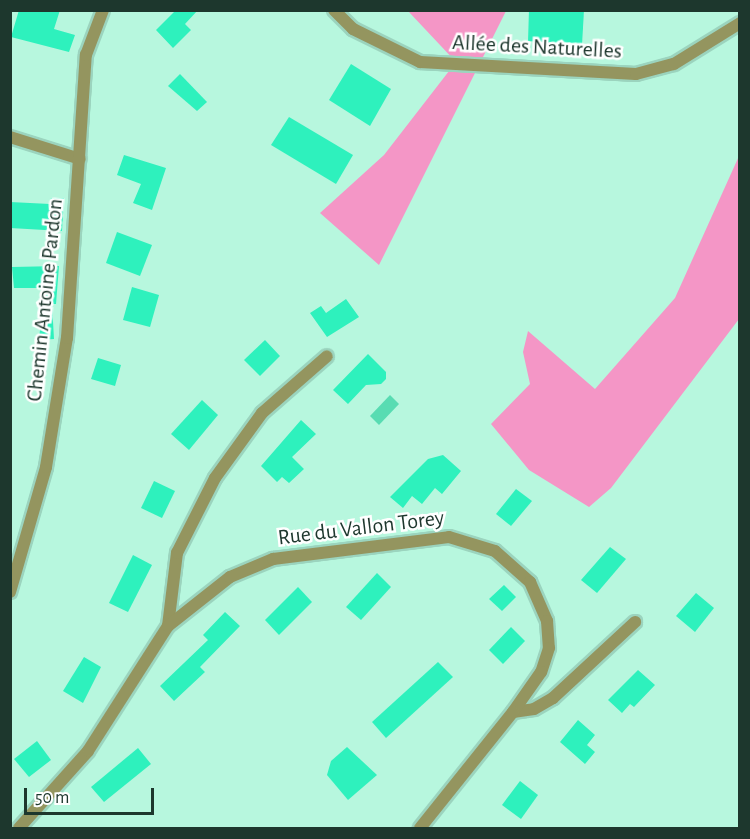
<!DOCTYPE html>
<meta charset="utf-8">
<style>
body{margin:0}
#map{position:relative;width:750px;height:839px;overflow:hidden;background:#b7f7de;font-family:"Alegreya Sans",sans-serif}
div>[style]{position:absolute}
.green>*{inset:0;background:#f496c6}
.water>*{inset:0;background:#58dcb2}
.building>*{inset:0;background:#2ef1bd}
.roads{filter:drop-shadow(2px 0 #9bd4be) drop-shadow(-2px 0 #9bd4be) drop-shadow(0 2px #9bd4be) drop-shadow(0 -2px #9bd4be)}
.minor>*{height:12px;margin:-6px;padding:0 6px;transform-origin:6px;border-radius:6px;background:#94955f}
span{translate:-50% -50%;white-space:nowrap;text-align:center;line-height:1.15;-webkit-text-stroke:5px #fff;paint-order:stroke}
.street-label{font-size:22px;color:#1d372d}
.frame{position:absolute;inset:0;border:12px solid #1d372d;pointer-events:none}
.scale{position:absolute;left:24px;top:788px;width:130px;height:27px;box-sizing:border-box;border:3px solid #1d372d;border-top:0;padding-left:8px;font-size:18px;line-height:21px;white-space:nowrap;color:#1d372d;-webkit-text-stroke:4px #fff;paint-order:stroke}
</style>
<div id="map">
<div class="green">
<div style="clip-path:polygon(408px 11px,506px 11px,379px 265px,320px 213px,384px 155px,456px 62px)"></div>
<div style="clip-path:polygon(739px 156px,739px 319px,611px 488px,589px 507px,529px 470px,491px 424px,530px 384px,523px 352px,528px 331px,595px 389px,675px 298px)"></div>
</div>
<div class="water">
<div style="clip-path:polygon(390px 395px,399px 404px,379px 425px,370px 416px)"></div>
</div>
<div class="building">
<div style="clip-path:polygon(19px 10px,60px 10px,54px 29px,75px 35px,69px 52px,11px 37px)"></div>
<div style="clip-path:polygon(176px 10px,198px 10px,185px 24px,191px 30px,173px 48px,156px 30px)"></div>
<div style="clip-path:polygon(529px 10px,584px 10px,582px 45px,528px 41px)"></div>
<div style="clip-path:polygon(351px 64px,391px 89px,370px 126px,329px 100px)"></div>
<div style="clip-path:polygon(180px 74px,207px 102px,197px 111px,168px 86px)"></div>
<div style="clip-path:polygon(289px 117px,353px 155px,336px 184px,271px 145px)"></div>
<div style="clip-path:polygon(124px 155px,166px 168px,152px 210px,133px 203px,141px 184px,117px 175px)"></div>
<div style="clip-path:polygon(51px 198px,64px 198px,62px 231px,10px 228px,10px 202px,50px 204px)"></div>
<div style="clip-path:polygon(117px 232px,152px 245px,140px 276px,106px 263px)"></div>
<div style="clip-path:polygon(59px 266px,56px 304px,52px 304px,54px 339px,39px 340px,44px 288px,14px 288px,12px 267px)"></div>
<div style="clip-path:polygon(132px 287px,159px 295px,150px 327px,123px 320px)"></div>
<div style="clip-path:polygon(346px 299px,359px 317px,327px 337px,310px 313px,321px 306px,326px 313px)"></div>
<div style="clip-path:polygon(265px 340px,280px 356px,260px 376px,244px 360px)"></div>
<div style="clip-path:polygon(368px 354px,386px 372px,386px 379px,381px 384px,366px 385px,348px 404px,333px 390px)"></div>
<div style="clip-path:polygon(98px 358px,121px 365px,115px 386px,91px 379px)"></div>
<div style="clip-path:polygon(202px 400px,218px 415px,189px 450px,171px 434px)"></div>
<div style="clip-path:polygon(301px 420px,316px 434px,292px 457px,304px 469px,289px 483px,282px 477px,277px 482px,261px 466px)"></div>
<div style="clip-path:polygon(443px 455px,461px 471px,442px 494px,435px 488px,422px 504px,412px 496px,403px 508px,390px 497px,428px 459px)"></div>
<div style="clip-path:polygon(154px 481px,175px 491px,162px 518px,141px 508px)"></div>
<div style="clip-path:polygon(516px 489px,532px 501px,511px 526px,496px 514px)"></div>
<div style="clip-path:polygon(610px 547px,626px 559px,597px 593px,581px 580px)"></div>
<div style="clip-path:polygon(133px 555px,152px 565px,128px 612px,109px 603px)"></div>
<div style="clip-path:polygon(377px 573px,391px 587px,361px 620px,346px 607px)"></div>
<div style="clip-path:polygon(504px 585px,516px 597px,502px 611px,489px 599px)"></div>
<div style="clip-path:polygon(298px 587px,312px 602px,279px 635px,265px 620px)"></div>
<div style="clip-path:polygon(696px 593px,714px 608px,695px 632px,676px 616px)"></div>
<div style="clip-path:polygon(225px 612px,240px 626px,200px 667px,205px 672px,174px 701px,160px 686px,208px 640px,203px 635px)"></div>
<div style="clip-path:polygon(511px 627px,525px 641px,503px 664px,489px 650px)"></div>
<div style="clip-path:polygon(84px 657px,101px 667px,83px 703px,63px 691px)"></div>
<div style="clip-path:polygon(438px 662px,453px 677px,386px 738px,372px 722px)"></div>
<div style="clip-path:polygon(638px 670px,655px 685px,634px 707px,630px 704px,622px 713px,608px 700px)"></div>
<div style="clip-path:polygon(578px 720px,595px 735px,587px 745px,595px 752px,585px 764px,560px 742px)"></div>
<div style="clip-path:polygon(37px 741px,51px 760px,29px 777px,14px 759px)"></div>
<div style="clip-path:polygon(347px 747px,377px 775px,348px 800px,327px 775px,331px 761px)"></div>
<div style="clip-path:polygon(138px 748px,151px 764px,104px 802px,91px 787px)"></div>
<div style="clip-path:polygon(520px 781px,538px 795px,521px 819px,502px 805px)"></div>
</div>
<div class="roads">
<div class="minor">
<div style="left:334px;top:10px;width:27px;rotate:45deg"></div>
<div style="left:353px;top:29px;width:75px;rotate:26.2deg"></div>
<div style="left:420px;top:62px;width:216px;rotate:3.2deg"></div>
<div style="left:636px;top:74px;width:39px;rotate:-15deg"></div>
<div style="left:674px;top:64px;width:78px;rotate:-31.8deg"></div>
<div style="left:10px;top:137px;width:73px;rotate:17.4deg"></div>
<div style="left:10px;top:592px;width:130px;rotate:-73.9deg"></div>
<div style="left:46px;top:467px;width:131px;rotate:-80.8deg"></div>
<div style="left:67px;top:338px;width:284px;rotate:-86.2deg"></div>
<div style="left:86px;top:55px;width:48px;rotate:-69.3deg"></div>
<div style="left:168px;top:626px;width:74px;rotate:-83deg"></div>
<div style="left:177px;top:553px;width:84px;rotate:-63.1deg"></div>
<div style="left:215px;top:478px;width:80px;rotate:-54.1deg"></div>
<div style="left:262px;top:413px;width:86px;rotate:-41.2deg"></div>
<div style="left:513px;top:712px;width:21px;rotate:-8deg"></div>
<div style="left:534px;top:709px;width:22px;rotate:-30deg"></div>
<div style="left:553px;top:698px;width:112px;rotate:-42.8deg"></div>
<div style="left:19px;top:828px;width:103px;rotate:-48.1deg"></div>
<div style="left:88px;top:751px;width:148px;rotate:-57.4deg"></div>
<div style="left:168px;top:626px;width:79px;rotate:-38.3deg"></div>
<div style="left:230px;top:577px;width:47px;rotate:-22.7deg"></div>
<div style="left:273px;top:559px;width:177px;rotate:-7.1deg"></div>
<div style="left:449px;top:537px;width:48px;rotate:16.9deg"></div>
<div style="left:495px;top:551px;width:47px;rotate:41.5deg"></div>
<div style="left:530px;top:582px;width:43px;rotate:66.4deg"></div>
<div style="left:547px;top:621px;width:27px;rotate:86deg"></div>
<div style="left:549px;top:648px;width:25px;rotate:108deg"></div>
<div style="left:541px;top:672px;width:49px;rotate:125deg"></div>
<div style="left:513px;top:712px;width:149px;rotate:128.7deg"></div>
</div>
</div>
<div class="street-label">
<span style="left:537px;top:47px;rotate:3deg">Allée des Naturelles</span>
<span style="left:45px;top:300px;rotate:-84deg">Chemin Antoine Pardon</span>
<span style="left:361px;top:528px;rotate:-7deg">Rue du Vallon Torey</span>
</div>
<div class="frame"></div>
<div class="scale">50 m</div>
</div>
